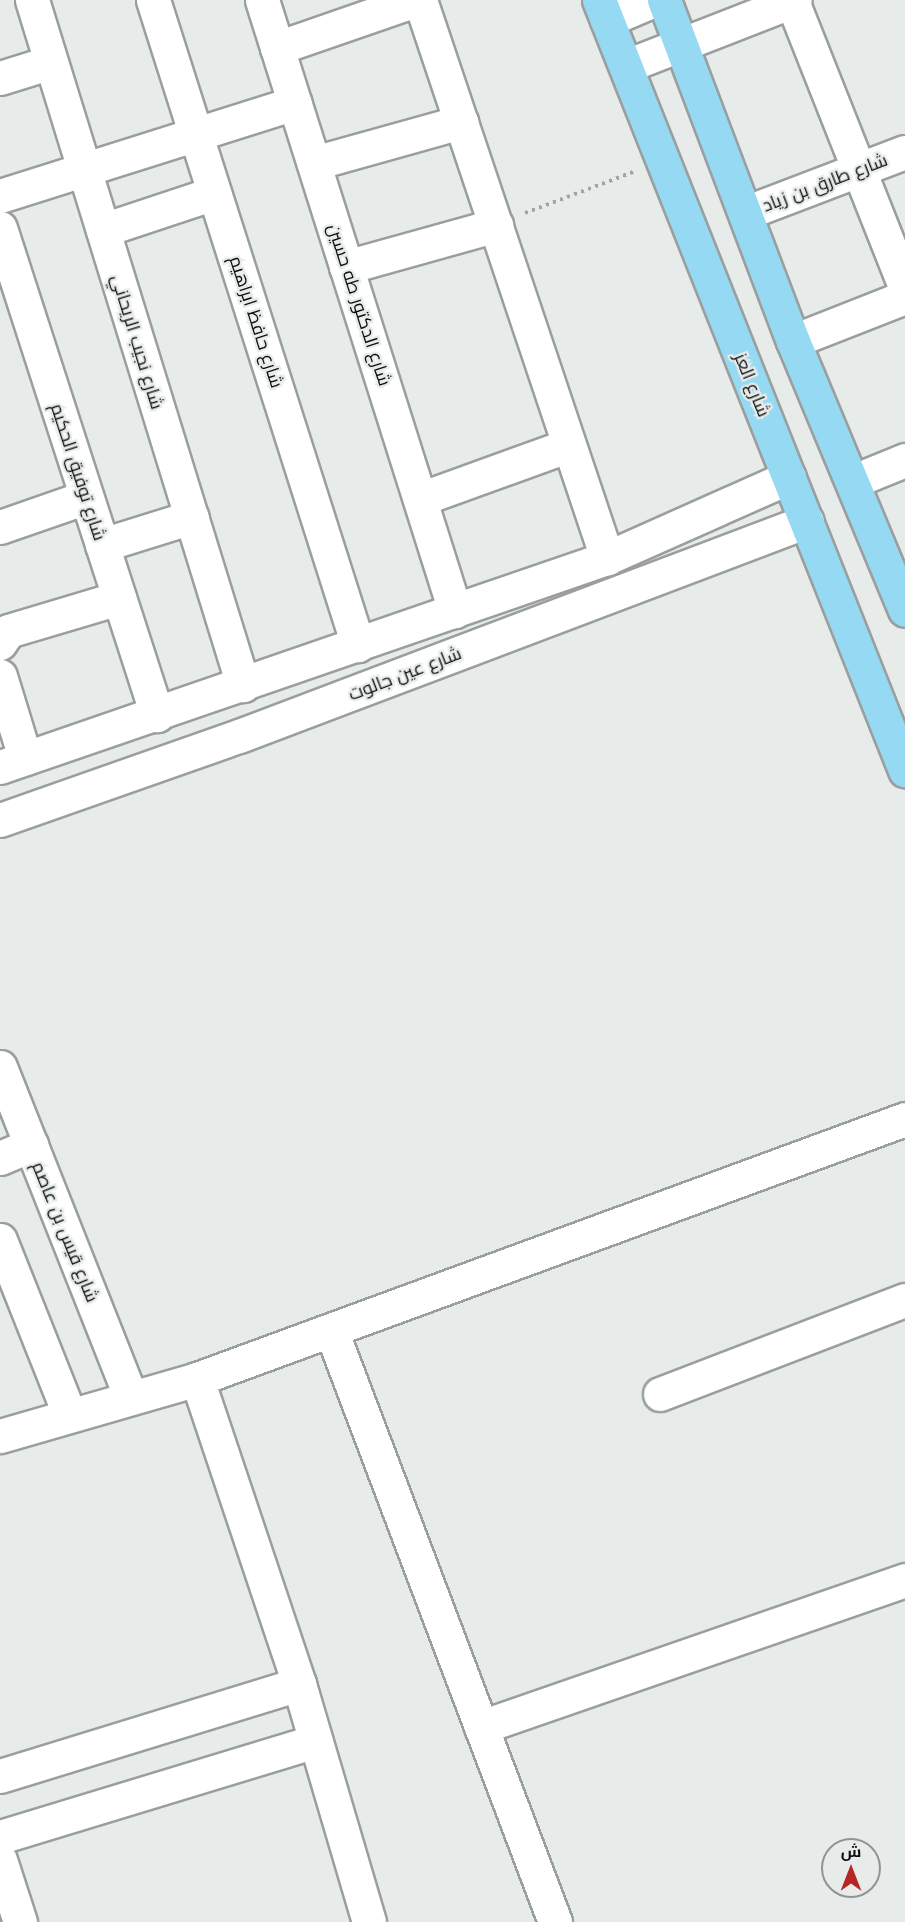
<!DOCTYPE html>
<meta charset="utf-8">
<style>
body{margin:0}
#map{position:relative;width:905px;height:1922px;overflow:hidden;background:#e7eceb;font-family:Jost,Cairo,sans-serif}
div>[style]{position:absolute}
.path>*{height:4px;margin-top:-2px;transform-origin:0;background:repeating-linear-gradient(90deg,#a0a4a3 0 3px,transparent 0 7.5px)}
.roads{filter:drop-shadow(2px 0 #9a9f9e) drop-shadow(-2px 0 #9a9f9e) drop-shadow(0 2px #9a9f9e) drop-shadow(0 -2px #9a9f9e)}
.minor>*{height:33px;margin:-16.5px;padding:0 16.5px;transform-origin:16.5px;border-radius:16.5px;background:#fff}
.major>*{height:33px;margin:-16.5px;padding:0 16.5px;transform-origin:16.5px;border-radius:16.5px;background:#96d9f2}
span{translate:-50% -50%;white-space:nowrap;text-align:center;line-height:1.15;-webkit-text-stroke:4.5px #e7eceb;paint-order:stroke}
.street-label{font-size:18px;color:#0c0d0d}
.north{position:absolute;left:821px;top:1838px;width:60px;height:60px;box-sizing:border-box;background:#e7eceb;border:2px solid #8f9392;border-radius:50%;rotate:0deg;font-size:16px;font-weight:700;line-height:24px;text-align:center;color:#0c0d0d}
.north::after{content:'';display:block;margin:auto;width:21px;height:27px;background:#b62625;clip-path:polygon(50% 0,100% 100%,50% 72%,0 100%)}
</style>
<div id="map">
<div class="path">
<div style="left:525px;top:213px;width:116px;rotate:-20.8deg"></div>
</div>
<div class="roads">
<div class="minor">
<div style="left:32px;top:0;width:717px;rotate:72.88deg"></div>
<div style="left:153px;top:0;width:677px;rotate:72.37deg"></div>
<div style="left:262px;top:0;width:641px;rotate:72.47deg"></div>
<div style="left:420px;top:0;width:589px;rotate:71.47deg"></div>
<div style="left:792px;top:1px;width:308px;rotate:68.4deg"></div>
<div style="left:607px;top:20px;width:51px;rotate:-23.1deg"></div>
<div style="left:277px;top:48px;width:147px;rotate:-19.1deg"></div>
<div style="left:626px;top:66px;width:181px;rotate:-21.3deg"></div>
<div style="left:0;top:78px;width:53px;rotate:-17.4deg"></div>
<div style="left:314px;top:163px;width:153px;rotate:-15.6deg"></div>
<div style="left:0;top:196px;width:309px;rotate:-17.5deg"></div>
<div style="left:745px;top:213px;width:171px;rotate:-20.9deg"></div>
<div style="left:0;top:228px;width:512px;rotate:72.13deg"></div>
<div style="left:103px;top:230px;width:117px;rotate:-18.4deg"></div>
<div style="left:346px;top:267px;width:156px;rotate:-15.6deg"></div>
<div style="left:793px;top:341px;width:120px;rotate:-21.4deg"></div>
<div style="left:856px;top:480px;width:53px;rotate:-22.2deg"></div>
<div style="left:420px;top:499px;width:158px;rotate:-19.9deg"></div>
<div style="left:0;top:527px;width:91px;rotate:-19.2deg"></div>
<div style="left:102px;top:545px;width:94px;rotate:-17.3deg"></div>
<div style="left:0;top:643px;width:14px;rotate:-56deg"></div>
<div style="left:8px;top:631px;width:116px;rotate:-16.6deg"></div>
<div style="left:0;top:676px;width:86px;rotate:73deg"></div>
<div style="left:0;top:767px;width:642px;rotate:-19deg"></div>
<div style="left:607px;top:558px;width:199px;rotate:-24deg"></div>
<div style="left:0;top:820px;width:253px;rotate:-19.4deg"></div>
<div style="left:239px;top:736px;width:607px;rotate:-20.73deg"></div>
<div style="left:0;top:1067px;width:356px;rotate:68.4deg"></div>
<div style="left:0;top:1158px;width:34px;rotate:-23deg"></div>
<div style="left:0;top:1240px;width:186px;rotate:68.3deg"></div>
<div style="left:331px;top:1330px;width:633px;rotate:69.27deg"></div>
<div style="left:197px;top:1379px;width:322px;rotate:71.5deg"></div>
<div style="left:299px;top:1684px;width:248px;rotate:73.6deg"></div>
<div style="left:660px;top:1394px;width:262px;rotate:-21deg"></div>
<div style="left:0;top:1436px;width:205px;rotate:-16.1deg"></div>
<div style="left:197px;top:1379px;width:754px;rotate:-20.16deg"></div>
<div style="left:481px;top:1727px;width:449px;rotate:-19.1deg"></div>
<div style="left:0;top:1776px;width:313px;rotate:-17.1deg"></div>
<div style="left:0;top:1837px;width:330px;rotate:-16.9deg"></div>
<div style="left:0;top:1860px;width:65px;rotate:72.1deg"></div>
</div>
<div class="major">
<div style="left:599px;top:0;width:829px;rotate:68.33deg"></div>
<div style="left:664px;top:0;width:365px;rotate:69.3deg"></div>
<div style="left:793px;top:341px;width:291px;rotate:67.4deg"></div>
</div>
</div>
<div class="street-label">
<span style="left:825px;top:183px;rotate:-21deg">شارع طارق بن زياد</span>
<span style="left:359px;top:305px;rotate:72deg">شارع الدكتور طه حسين</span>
<span style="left:256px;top:322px;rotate:72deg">شارع حافظ ابراهيم</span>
<span style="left:137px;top:342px;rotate:73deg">شارع نجيب الريحاني</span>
<span style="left:752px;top:385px;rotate:68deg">شارع العز</span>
<span style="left:78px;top:472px;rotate:72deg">شارع توفيق الحكيم</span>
<span style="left:405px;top:674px;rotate:-21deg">شارع عين جالوت</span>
<span style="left:65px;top:1232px;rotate:68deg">شارع قيس بن عاصم</span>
</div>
<div class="north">ش</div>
</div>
